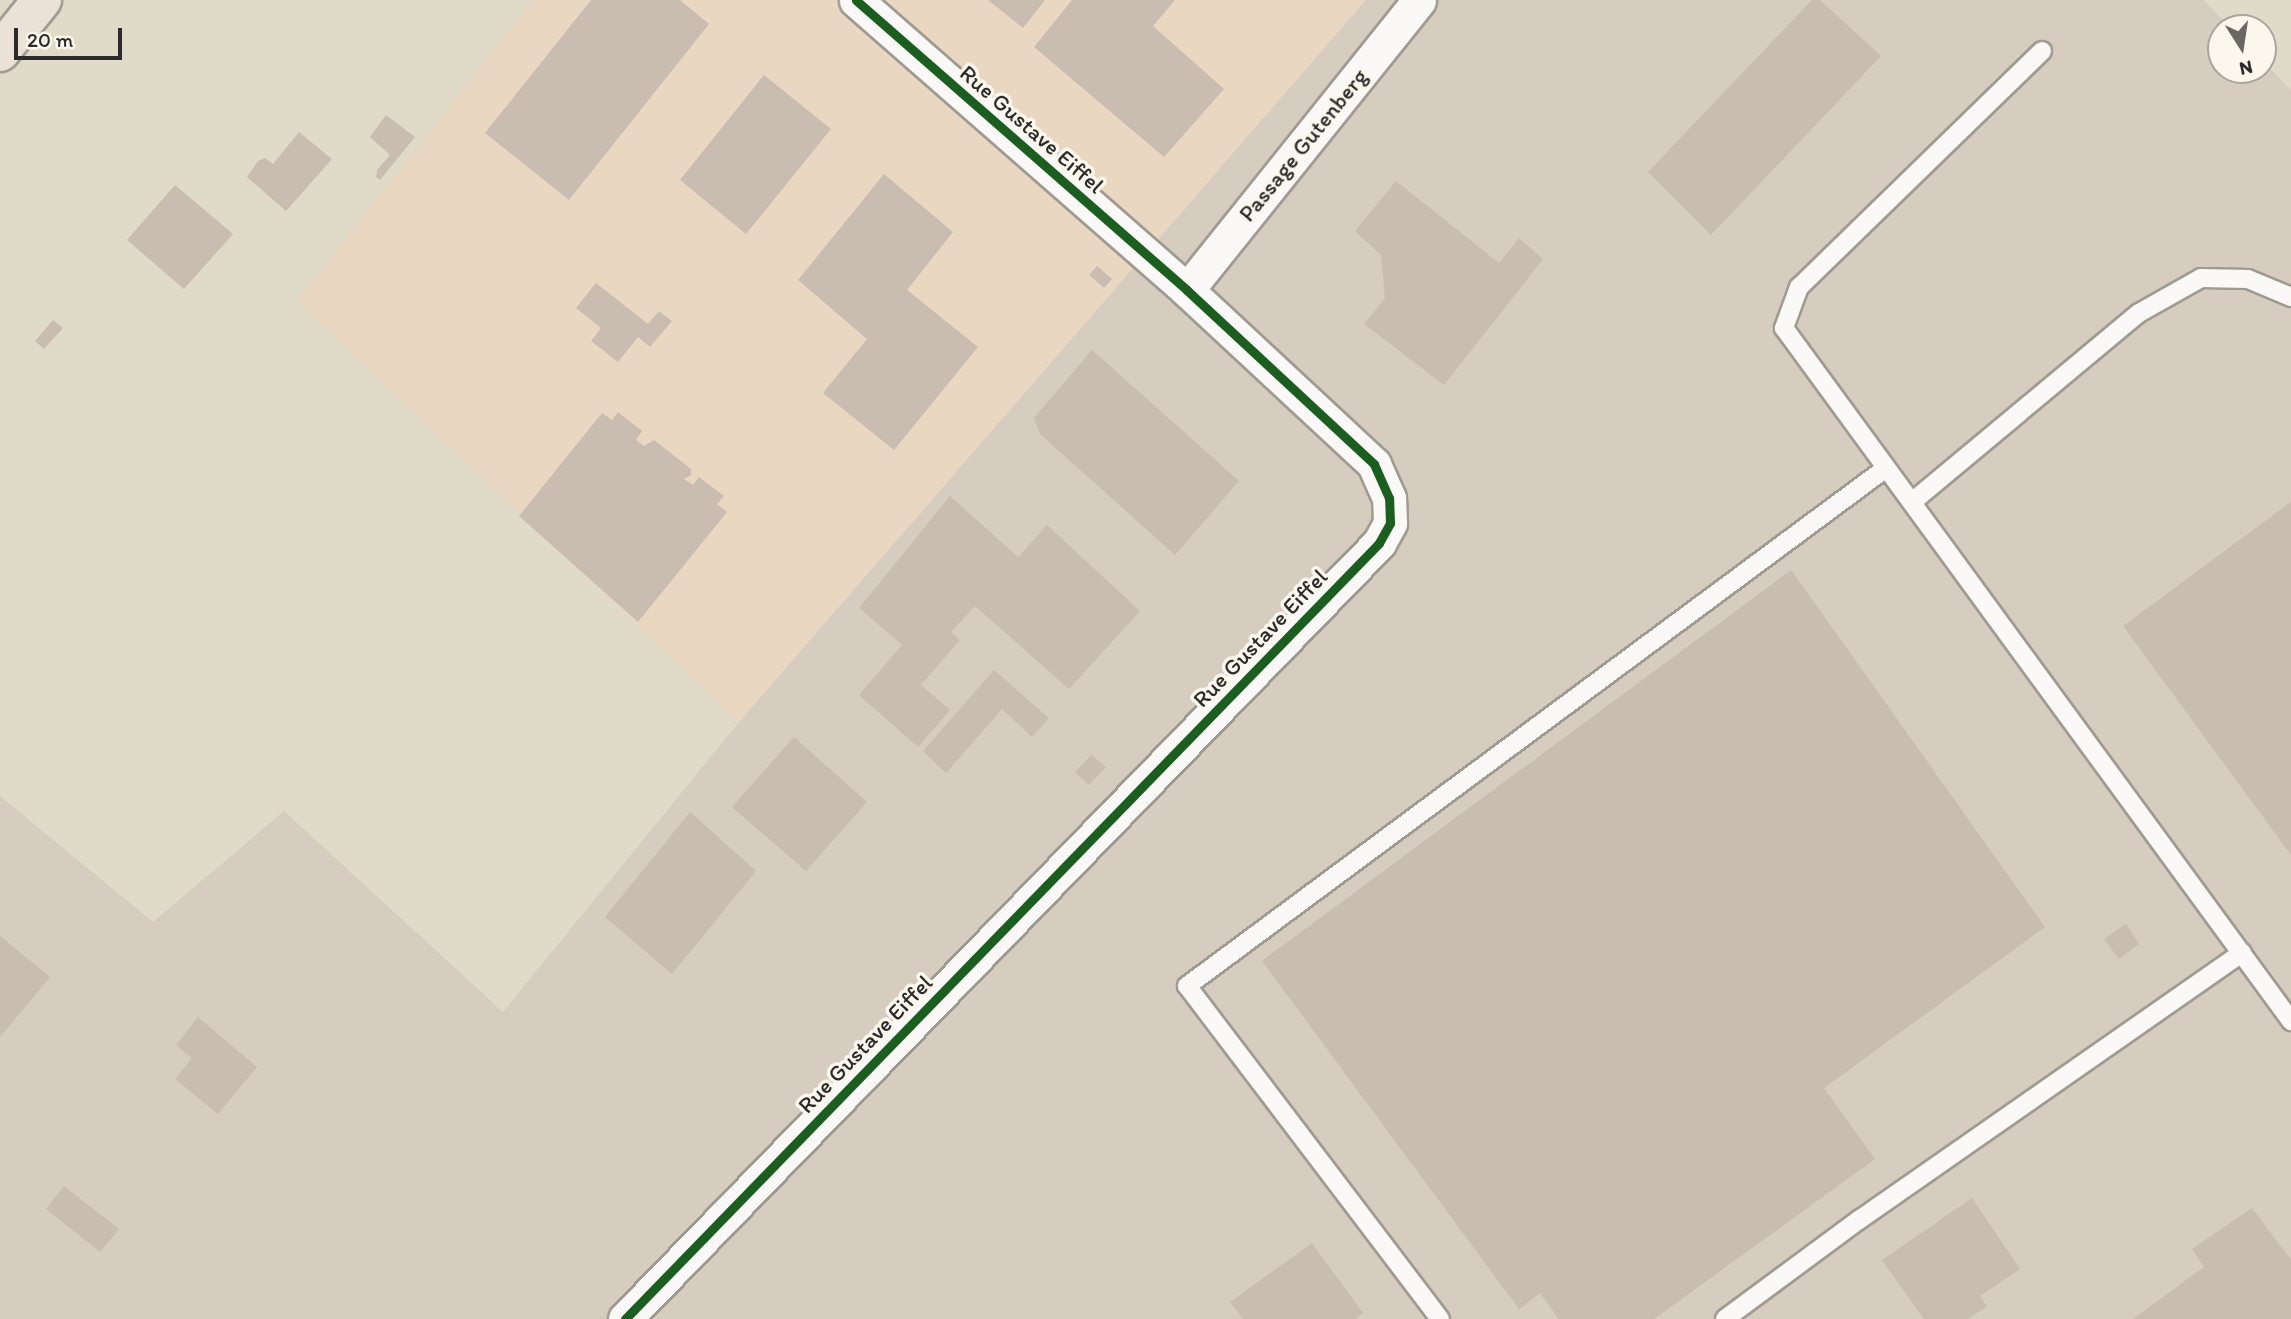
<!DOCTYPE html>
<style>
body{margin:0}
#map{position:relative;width:2291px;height:1319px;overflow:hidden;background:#e0dac8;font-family:Itim,sans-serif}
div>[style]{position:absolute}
.built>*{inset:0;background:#ead7c2}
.industrial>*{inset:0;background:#d7ccc0}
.building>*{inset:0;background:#c9bcb0}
.roads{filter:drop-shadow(2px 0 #9f9b90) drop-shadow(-2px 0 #9f9b90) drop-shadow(0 2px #9f9b90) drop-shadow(0 -2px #9f9b90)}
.lane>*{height:18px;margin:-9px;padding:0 9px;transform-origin:9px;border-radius:9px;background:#faf9f7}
.street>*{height:33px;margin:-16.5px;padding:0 16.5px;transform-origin:16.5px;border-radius:16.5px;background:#faf9f7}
.primary>*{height:38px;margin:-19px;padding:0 19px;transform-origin:19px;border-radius:19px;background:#eae2d6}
.cycleway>*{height:9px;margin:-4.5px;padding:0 4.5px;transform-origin:4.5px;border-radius:4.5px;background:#1b5e20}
span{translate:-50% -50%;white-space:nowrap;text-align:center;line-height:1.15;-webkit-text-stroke:7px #fbf7ec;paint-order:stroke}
.street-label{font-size:23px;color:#2b2b2b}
.north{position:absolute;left:2207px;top:14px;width:70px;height:70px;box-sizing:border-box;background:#fbf7ec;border:2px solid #a8a59f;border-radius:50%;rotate:168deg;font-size:19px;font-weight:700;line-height:28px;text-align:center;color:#2b2b2b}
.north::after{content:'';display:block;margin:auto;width:24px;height:32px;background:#6a6862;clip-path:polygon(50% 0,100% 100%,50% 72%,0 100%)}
.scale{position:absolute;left:14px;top:28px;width:108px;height:32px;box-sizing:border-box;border:4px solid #2b2b2b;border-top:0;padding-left:9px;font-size:21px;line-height:24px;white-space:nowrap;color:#2b2b2b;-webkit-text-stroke:5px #fbf7ec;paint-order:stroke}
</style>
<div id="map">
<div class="built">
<div style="clip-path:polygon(533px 0,1366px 0,739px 722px,297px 301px)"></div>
</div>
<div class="industrial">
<div style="clip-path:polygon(1366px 0,2204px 0,2231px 28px,2221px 28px,2221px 70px,2263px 70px,2263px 61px,2291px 90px,2291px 1319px,0 1319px,0 796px,153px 922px,284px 811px,503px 1012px,739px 722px)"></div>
</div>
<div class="building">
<div style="clip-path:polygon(591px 0,680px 0,709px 24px,569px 200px,485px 133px)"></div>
<div style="clip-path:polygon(988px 0,1045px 0,1023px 28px)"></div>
<div style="clip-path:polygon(1072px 0,1175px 0,1153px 26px,1224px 89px,1164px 157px,1034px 47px)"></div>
<div style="clip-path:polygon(1812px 0,1820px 0,1881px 56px,1711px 235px,1648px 172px)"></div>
<div style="clip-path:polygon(764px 75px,831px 129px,746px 234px,680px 180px)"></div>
<div style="clip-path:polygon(386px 115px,415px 137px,380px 180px,376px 177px,377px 170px,390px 155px,370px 137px)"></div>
<div style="clip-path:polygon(299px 132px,332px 159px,286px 211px,247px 177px,258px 161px,265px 158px,273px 164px)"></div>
<div style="clip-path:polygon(884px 174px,953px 232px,907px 290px,978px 347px,894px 450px,823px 393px,867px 339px,798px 280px)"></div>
<div style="clip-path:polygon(1396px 181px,1499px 263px,1519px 238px,1543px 259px,1444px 385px,1364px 324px,1385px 298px,1381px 255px,1355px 231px)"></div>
<div style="clip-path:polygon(175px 185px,233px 234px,184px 289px,127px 240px)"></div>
<div style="clip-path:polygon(1097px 266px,1112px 279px,1104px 288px,1089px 275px)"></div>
<div style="clip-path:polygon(596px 283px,648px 324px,659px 311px,672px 321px,650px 347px,638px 337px,618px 362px,591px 341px,601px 328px,576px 308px)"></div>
<div style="clip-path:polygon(53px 320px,63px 328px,44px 349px,35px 341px)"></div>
<div style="clip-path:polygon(1092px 350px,1239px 481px,1175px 555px,1040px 434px,1034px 418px)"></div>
<div style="clip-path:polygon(618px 412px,642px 431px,636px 440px,644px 446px,654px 440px,691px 469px,691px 475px,684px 479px,693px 485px,699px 477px,724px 496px,717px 504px,727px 512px,638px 622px,519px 516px,602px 413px,612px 420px)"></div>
<div style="clip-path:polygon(950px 496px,1018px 557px,1047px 525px,1140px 611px,1069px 689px,975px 606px,951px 632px,960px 640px,921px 685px,950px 710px,918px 747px,859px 695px,902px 645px,859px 608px)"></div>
<div style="clip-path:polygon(2291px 502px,2291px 855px,2123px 626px)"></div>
<div style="clip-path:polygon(1791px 570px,2045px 927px,1824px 1088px,1875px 1159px,1654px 1319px,1559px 1319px,1540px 1293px,1519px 1309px,1262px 961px)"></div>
<div style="clip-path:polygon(994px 670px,1049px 718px,1032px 737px,1002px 709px,946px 773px,923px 751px)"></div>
<div style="clip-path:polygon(794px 737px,867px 802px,806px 871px,732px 807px)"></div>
<div style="clip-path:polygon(1091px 755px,1106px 767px,1089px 785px,1075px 772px)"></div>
<div style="clip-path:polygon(690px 812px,756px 871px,672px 974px,605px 917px)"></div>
<div style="clip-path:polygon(2126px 924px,2139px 944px,2119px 959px,2104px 939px)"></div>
<div style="clip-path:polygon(0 936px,50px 977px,0 1037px)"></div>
<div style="clip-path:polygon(198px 1017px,257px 1067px,218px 1114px,175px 1079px,192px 1058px,176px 1045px)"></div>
<div style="clip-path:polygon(64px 1186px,119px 1229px,100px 1252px,46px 1209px)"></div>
<div style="clip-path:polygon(1972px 1198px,2020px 1269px,1980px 1296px,1987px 1306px,1968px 1319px,1924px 1319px,1882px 1260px)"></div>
<div style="clip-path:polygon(2252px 1208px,2291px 1260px,2291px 1319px,2133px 1319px,2204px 1267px,2192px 1249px)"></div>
<div style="clip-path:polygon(1312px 1243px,1363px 1313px,1355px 1319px,1243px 1319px,1230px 1302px)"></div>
</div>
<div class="roads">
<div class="lane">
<div style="left:2042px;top:51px;width:339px;rotate:135.8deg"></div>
<div style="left:1799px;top:287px;width:44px;rotate:110.1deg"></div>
<div style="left:1784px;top:328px;width:859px;rotate:53.81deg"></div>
<div style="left:1912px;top:502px;width:295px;rotate:-39.8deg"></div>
<div style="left:2139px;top:313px;width:71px;rotate:-29.4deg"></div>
<div style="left:2201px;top:278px;width:47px;rotate:1.2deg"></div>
<div style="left:2248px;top:279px;width:47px;rotate:22.7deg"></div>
<div style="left:1440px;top:1319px;width:418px;rotate:-127.2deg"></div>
<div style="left:1187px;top:986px;width:870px;rotate:-36.54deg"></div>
<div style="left:1725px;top:1319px;width:167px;rotate:-36.5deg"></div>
<div style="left:1859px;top:1220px;width:467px;rotate:-34.9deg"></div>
</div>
<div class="street">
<div style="left:1187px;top:290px;width:371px;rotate:-51.3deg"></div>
<div style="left:625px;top:1319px;width:1082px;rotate:-45.82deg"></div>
<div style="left:1379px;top:543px;width:23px;rotate:-61deg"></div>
<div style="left:1390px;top:523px;width:25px;rotate:-92deg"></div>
<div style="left:1389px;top:498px;width:37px;rotate:-114deg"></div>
<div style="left:1374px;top:464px;width:255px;rotate:-137.1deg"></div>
<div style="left:1187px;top:290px;width:440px;rotate:-138.8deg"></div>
</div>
<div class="primary">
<div style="left:0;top:52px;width:67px;rotate:-51.1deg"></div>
</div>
</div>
<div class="cycleway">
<div style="left:625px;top:1319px;width:1082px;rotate:-45.82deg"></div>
<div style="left:1379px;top:543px;width:23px;rotate:-61deg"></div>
<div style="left:1390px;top:523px;width:25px;rotate:-92deg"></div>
<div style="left:1389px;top:498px;width:37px;rotate:-114deg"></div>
<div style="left:1374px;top:464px;width:255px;rotate:-137.1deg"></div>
<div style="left:1187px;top:290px;width:440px;rotate:-138.8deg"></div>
</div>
<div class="street-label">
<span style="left:1032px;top:129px;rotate:41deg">Rue Gustave Eiffel</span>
<span style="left:1303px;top:145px;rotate:-51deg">Passage Gutenberg</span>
<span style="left:1260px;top:638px;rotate:-46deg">Rue Gustave Eiffel</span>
<span style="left:865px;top:1044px;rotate:-46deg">Rue Gustave Eiffel</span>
</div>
<div class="north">N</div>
<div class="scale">20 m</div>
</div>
